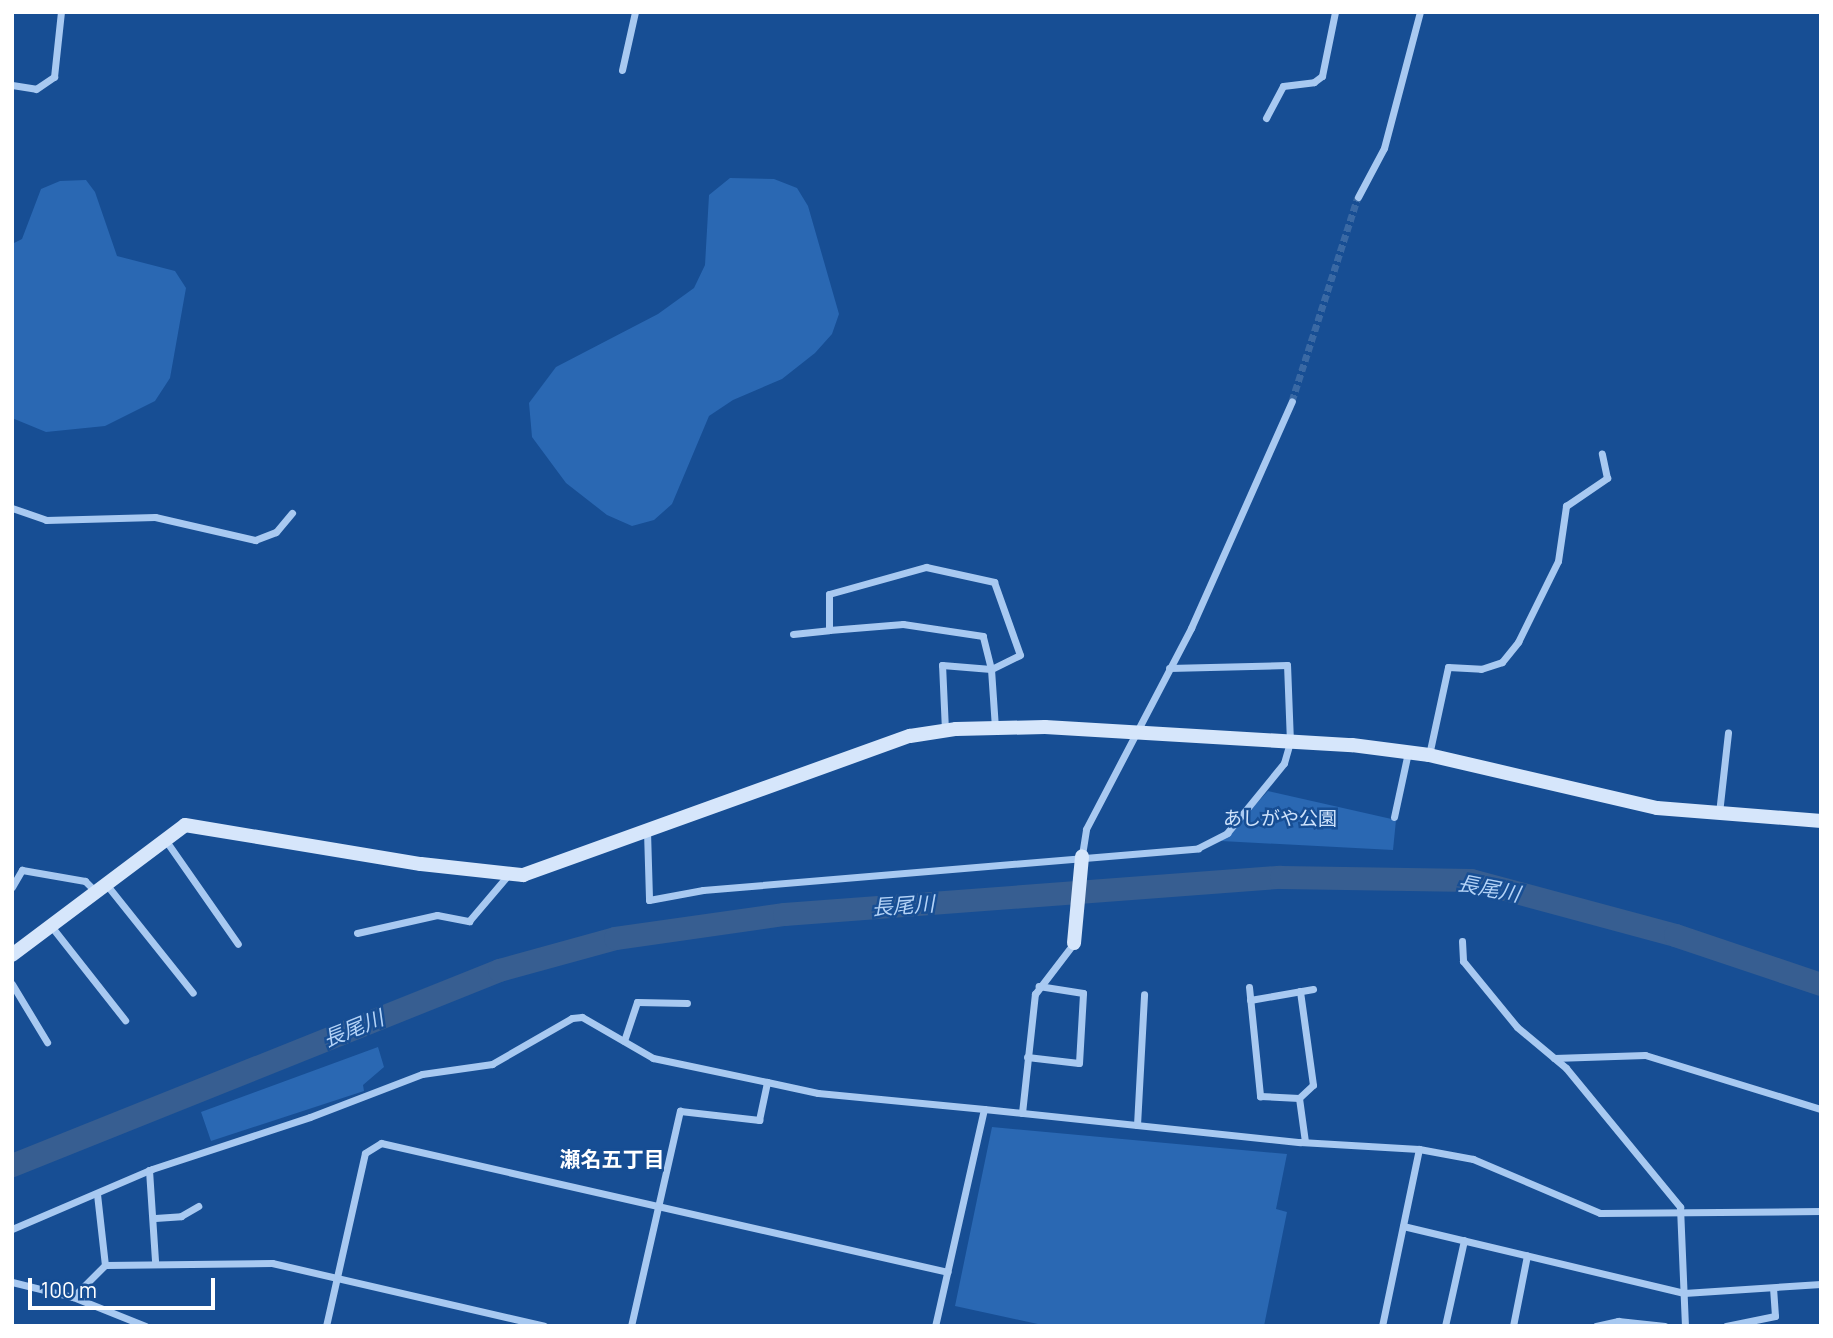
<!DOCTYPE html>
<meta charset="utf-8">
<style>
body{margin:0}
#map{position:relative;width:1833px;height:1338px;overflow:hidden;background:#174e94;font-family:Manrope,"Noto Sans JP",sans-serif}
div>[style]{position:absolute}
.green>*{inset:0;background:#2a68b3}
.river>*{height:23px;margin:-11.5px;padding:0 11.5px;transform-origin:11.5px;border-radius:11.5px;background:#375e91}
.street-tunnel>*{height:7px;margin-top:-3.5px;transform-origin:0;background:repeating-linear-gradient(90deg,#3a69a4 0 7px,transparent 0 10.5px)}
.street>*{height:7px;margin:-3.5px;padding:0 3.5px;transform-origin:3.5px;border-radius:3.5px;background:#a8c9f1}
.secondary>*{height:14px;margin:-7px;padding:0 7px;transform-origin:7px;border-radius:7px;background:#d6e6fb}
span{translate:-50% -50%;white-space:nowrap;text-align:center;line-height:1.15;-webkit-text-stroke:5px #174e94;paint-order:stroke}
.park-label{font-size:19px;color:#cfe3fc}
.water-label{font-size:21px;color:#b4d3f7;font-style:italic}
.neighbourhood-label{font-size:21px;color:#fff;font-weight:700}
.frame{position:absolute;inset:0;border:14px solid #fff;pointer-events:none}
.scale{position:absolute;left:28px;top:1278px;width:187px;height:32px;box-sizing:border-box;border:4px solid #fff;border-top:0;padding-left:9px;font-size:21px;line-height:24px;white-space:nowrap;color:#fff;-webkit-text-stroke:5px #174e94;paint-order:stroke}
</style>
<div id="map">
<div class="green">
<div style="clip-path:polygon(730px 178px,774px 179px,797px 188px,808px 206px,839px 314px,832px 334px,815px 353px,782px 379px,733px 400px,709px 416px,672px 504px,654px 520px,632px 526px,607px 515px,566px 483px,532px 437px,529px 403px,556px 367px,658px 314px,694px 288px,705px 265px,709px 195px)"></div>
<div style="clip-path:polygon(86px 180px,95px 192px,117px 256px,175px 271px,186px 288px,170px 378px,155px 401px,105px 426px,46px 432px,12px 418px,12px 244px,22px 239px,41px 189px,60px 181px)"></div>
<div style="clip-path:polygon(1268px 791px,1396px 820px,1393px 850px,1221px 841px)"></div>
<div style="clip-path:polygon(378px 1047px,384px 1067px,363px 1085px,364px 1091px,211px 1141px,201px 1112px)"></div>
<div style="clip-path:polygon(992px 1127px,1287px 1154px,1276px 1209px,1287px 1212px,1264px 1326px,1047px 1326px,955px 1306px)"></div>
</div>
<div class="river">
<div style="left:12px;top:1165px;width:525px;rotate:-21.82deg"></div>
<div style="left:499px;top:970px;width:120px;rotate:-15.4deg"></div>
<div style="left:615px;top:938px;width:171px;rotate:-8.1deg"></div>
<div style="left:784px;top:914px;width:498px;rotate:-4.3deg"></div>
<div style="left:1281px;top:877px;width:190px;rotate:0.9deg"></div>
<div style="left:1471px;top:880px;width:211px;rotate:15.1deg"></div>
<div style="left:1675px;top:935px;width:154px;rotate:18.6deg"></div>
</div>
<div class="street-tunnel">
<div style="left:1292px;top:401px;width:214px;rotate:-72.1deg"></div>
</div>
<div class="street">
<div style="left:622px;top:70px;width:59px;rotate:-77.4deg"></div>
<div style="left:12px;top:85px;width:24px;rotate:9deg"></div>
<div style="left:36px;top:89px;width:22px;rotate:-34deg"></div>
<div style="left:54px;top:77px;width:65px;rotate:-83.9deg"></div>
<div style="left:1266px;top:118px;width:36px;rotate:-62deg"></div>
<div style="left:1283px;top:86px;width:31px;rotate:-7deg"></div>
<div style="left:1314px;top:82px;width:10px;rotate:-37deg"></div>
<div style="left:1322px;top:76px;width:65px;rotate:-78.5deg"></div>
<div style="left:1358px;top:197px;width:55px;rotate:-62deg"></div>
<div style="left:1384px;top:148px;width:141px;rotate:-75.2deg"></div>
<div style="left:12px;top:508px;width:36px;rotate:19deg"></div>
<div style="left:46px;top:520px;width:109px;rotate:-1.6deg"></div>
<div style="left:155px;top:517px;width:103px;rotate:13deg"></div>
<div style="left:255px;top:540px;width:22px;rotate:-21deg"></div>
<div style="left:276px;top:532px;width:25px;rotate:-50deg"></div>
<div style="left:793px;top:634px;width:36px;rotate:-6deg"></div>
<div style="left:945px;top:730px;width:65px;rotate:-92.6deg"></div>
<div style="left:942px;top:665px;width:49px;rotate:4.7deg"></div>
<div style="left:991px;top:669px;width:34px;rotate:-104deg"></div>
<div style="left:983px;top:636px;width:81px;rotate:-171.5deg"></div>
<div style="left:903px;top:624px;width:74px;rotate:175.4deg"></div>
<div style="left:829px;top:630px;width:36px;rotate:-90deg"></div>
<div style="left:829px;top:594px;width:101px;rotate:-15.6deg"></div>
<div style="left:926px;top:567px;width:70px;rotate:12.4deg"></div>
<div style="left:994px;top:582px;width:77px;rotate:70.4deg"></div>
<div style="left:1020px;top:655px;width:32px;rotate:154deg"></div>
<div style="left:991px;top:669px;width:58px;rotate:86.1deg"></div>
<div style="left:1429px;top:755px;width:90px;rotate:-77.8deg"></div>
<div style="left:1448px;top:667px;width:33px;rotate:3deg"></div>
<div style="left:1481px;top:669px;width:22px;rotate:-18deg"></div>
<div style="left:1502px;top:662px;width:26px;rotate:-51deg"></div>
<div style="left:1518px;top:642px;width:90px;rotate:-63.7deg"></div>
<div style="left:1558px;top:561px;width:56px;rotate:-81.7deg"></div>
<div style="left:1566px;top:506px;width:50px;rotate:-34.3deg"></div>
<div style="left:1607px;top:478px;width:25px;rotate:-102deg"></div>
<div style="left:1719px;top:813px;width:81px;rotate:-83.6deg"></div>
<div style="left:1394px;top:817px;width:66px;rotate:-77.8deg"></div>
<div style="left:647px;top:831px;width:69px;rotate:88.3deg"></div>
<div style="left:649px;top:900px;width:55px;rotate:-10.5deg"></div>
<div style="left:703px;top:890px;width:497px;rotate:-4.8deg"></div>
<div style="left:1198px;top:848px;width:33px;rotate:-27deg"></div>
<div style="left:1227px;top:833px;width:90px;rotate:-50.8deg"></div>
<div style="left:1284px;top:763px;width:22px;rotate:-74deg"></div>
<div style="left:1290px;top:742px;width:77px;rotate:-92.2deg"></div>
<div style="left:1287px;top:665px;width:118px;rotate:178.5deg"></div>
<div style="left:164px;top:838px;width:129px;rotate:55.1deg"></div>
<div style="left:1082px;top:855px;width:26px;rotate:-81deg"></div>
<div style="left:1086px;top:829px;width:227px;rotate:-62.4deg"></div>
<div style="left:1191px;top:628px;width:248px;rotate:-66deg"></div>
<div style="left:106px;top:884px;width:139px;rotate:51.4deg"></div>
<div style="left:12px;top:887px;width:20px;rotate:-60deg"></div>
<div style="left:22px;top:870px;width:64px;rotate:9.9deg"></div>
<div style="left:85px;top:881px;width:14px;rotate:45deg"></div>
<div style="left:51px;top:926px;width:120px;rotate:51.8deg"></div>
<div style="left:357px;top:933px;width:82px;rotate:-12.7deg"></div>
<div style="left:437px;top:915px;width:33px;rotate:11deg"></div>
<div style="left:469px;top:921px;width:60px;rotate:-49.7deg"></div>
<div style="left:1462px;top:941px;width:20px;rotate:87deg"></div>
<div style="left:1463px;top:961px;width:85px;rotate:50.7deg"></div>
<div style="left:1517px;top:1027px;width:64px;rotate:39.9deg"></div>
<div style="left:1566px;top:1068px;width:180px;rotate:50.6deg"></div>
<div style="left:1680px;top:1207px;width:119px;rotate:87.6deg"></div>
<div style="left:12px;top:984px;width:68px;rotate:58.9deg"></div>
<div style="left:1249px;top:987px;width:110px;rotate:84.2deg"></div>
<div style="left:1260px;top:1096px;width:39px;rotate:3deg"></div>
<div style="left:1299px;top:1098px;width:44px;rotate:82.2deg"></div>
<div style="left:1250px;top:1000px;width:64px;rotate:-9.9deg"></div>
<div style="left:624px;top:1041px;width:41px;rotate:-71.6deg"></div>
<div style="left:637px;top:1002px;width:50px;rotate:1.1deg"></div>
<div style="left:1027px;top:1057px;width:52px;rotate:6.6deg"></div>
<div style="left:1079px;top:1063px;width:70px;rotate:-86.7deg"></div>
<div style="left:1083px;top:993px;width:45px;rotate:-171deg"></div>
<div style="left:1554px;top:1058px;width:91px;rotate:-1.9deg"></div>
<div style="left:1645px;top:1055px;width:184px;rotate:17.1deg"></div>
<div style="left:1299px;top:1098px;width:19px;rotate:-43deg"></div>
<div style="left:1313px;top:1085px;width:95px;rotate:-97.9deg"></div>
<div style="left:984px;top:1109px;width:318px;rotate:6deg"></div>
<div style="left:1300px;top:1142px;width:119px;rotate:3.4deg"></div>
<div style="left:1419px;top:1149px;width:55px;rotate:10.5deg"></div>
<div style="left:1473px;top:1159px;width:138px;rotate:23deg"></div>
<div style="left:1600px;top:1213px;width:221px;rotate:-0.5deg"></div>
<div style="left:1022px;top:1113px;width:120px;rotate:-83.8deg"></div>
<div style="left:1035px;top:994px;width:64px;rotate:-52.6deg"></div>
<div style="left:1137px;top:1125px;width:131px;rotate:-86.9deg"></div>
<div style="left:149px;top:1170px;width:91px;rotate:86.2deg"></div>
<div style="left:97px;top:1194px;width:71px;rotate:83.6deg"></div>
<div style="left:155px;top:1218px;width:26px;rotate:-4deg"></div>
<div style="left:181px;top:1216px;width:20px;rotate:-30deg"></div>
<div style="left:1403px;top:1226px;width:289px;rotate:13.4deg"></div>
<div style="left:1684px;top:1293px;width:137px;rotate:-3.8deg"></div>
<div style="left:12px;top:1229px;width:152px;rotate:-23.2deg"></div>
<div style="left:152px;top:1169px;width:166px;rotate:-18.2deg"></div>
<div style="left:310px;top:1117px;width:120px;rotate:-21deg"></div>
<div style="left:422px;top:1074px;width:71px;rotate:-8.1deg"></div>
<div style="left:492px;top:1064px;width:92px;rotate:-29.9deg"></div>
<div style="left:572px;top:1018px;width:10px;rotate:-6deg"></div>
<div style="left:582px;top:1017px;width:82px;rotate:30deg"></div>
<div style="left:653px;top:1058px;width:116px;rotate:11.9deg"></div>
<div style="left:12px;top:1282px;width:63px;rotate:13.8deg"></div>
<div style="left:73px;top:1297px;width:78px;rotate:21.9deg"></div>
<div style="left:73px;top:1297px;width:45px;rotate:-45deg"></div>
<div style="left:105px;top:1265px;width:167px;rotate:-0.7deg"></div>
<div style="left:272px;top:1263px;width:279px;rotate:13deg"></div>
<div style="left:326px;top:1326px;width:177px;rotate:-77.3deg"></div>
<div style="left:365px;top:1153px;width:19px;rotate:-32deg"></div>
<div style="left:381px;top:1143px;width:581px;rotate:12.82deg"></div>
<div style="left:631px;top:1326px;width:221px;rotate:-77.2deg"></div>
<div style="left:680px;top:1111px;width:80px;rotate:6.5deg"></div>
<div style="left:759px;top:1120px;width:39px;rotate:-78deg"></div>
<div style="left:767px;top:1082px;width:52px;rotate:12.2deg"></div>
<div style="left:818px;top:1093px;width:167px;rotate:5.5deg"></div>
<div style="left:984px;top:1109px;width:222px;rotate:102.7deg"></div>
<div style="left:1382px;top:1326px;width:181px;rotate:-78.2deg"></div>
<div style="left:1445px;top:1326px;width:88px;rotate:-77.5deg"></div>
<div style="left:1513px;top:1326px;width:72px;rotate:-78.8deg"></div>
<div style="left:1596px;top:1326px;width:23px;rotate:-13deg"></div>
<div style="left:1618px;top:1321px;width:47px;rotate:6.1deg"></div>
<div style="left:1726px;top:1326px;width:50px;rotate:-11.5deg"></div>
<div style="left:1775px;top:1316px;width:27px;rotate:-94deg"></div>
</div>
<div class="secondary">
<div style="left:1074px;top:943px;width:87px;rotate:-84.7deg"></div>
<div style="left:12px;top:955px;width:216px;rotate:-36.9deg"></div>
<div style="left:185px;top:825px;width:239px;rotate:9.4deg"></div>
<div style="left:421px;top:864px;width:103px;rotate:6.2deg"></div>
<div style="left:523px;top:875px;width:411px;rotate:-19.8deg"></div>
<div style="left:910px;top:736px;width:47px;rotate:-8.7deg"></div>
<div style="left:956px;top:729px;width:89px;rotate:-1.3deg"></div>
<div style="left:1045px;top:727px;width:308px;rotate:3.4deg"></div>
<div style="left:1352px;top:745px;width:78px;rotate:7.4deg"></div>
<div style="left:1429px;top:755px;width:234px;rotate:13.1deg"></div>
<div style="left:1657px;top:808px;width:165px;rotate:4.5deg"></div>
</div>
<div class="park-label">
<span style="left:1280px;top:819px">あしがや公園</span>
</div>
<div class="water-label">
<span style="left:1489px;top:888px;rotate:11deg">長尾川</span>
<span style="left:903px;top:905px;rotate:-4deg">長尾川</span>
<span style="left:353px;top:1028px;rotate:-22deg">長尾川</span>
</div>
<div class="neighbourhood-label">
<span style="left:612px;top:1159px">瀬名五丁目</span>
</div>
<div class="frame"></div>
<div class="scale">100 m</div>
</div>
